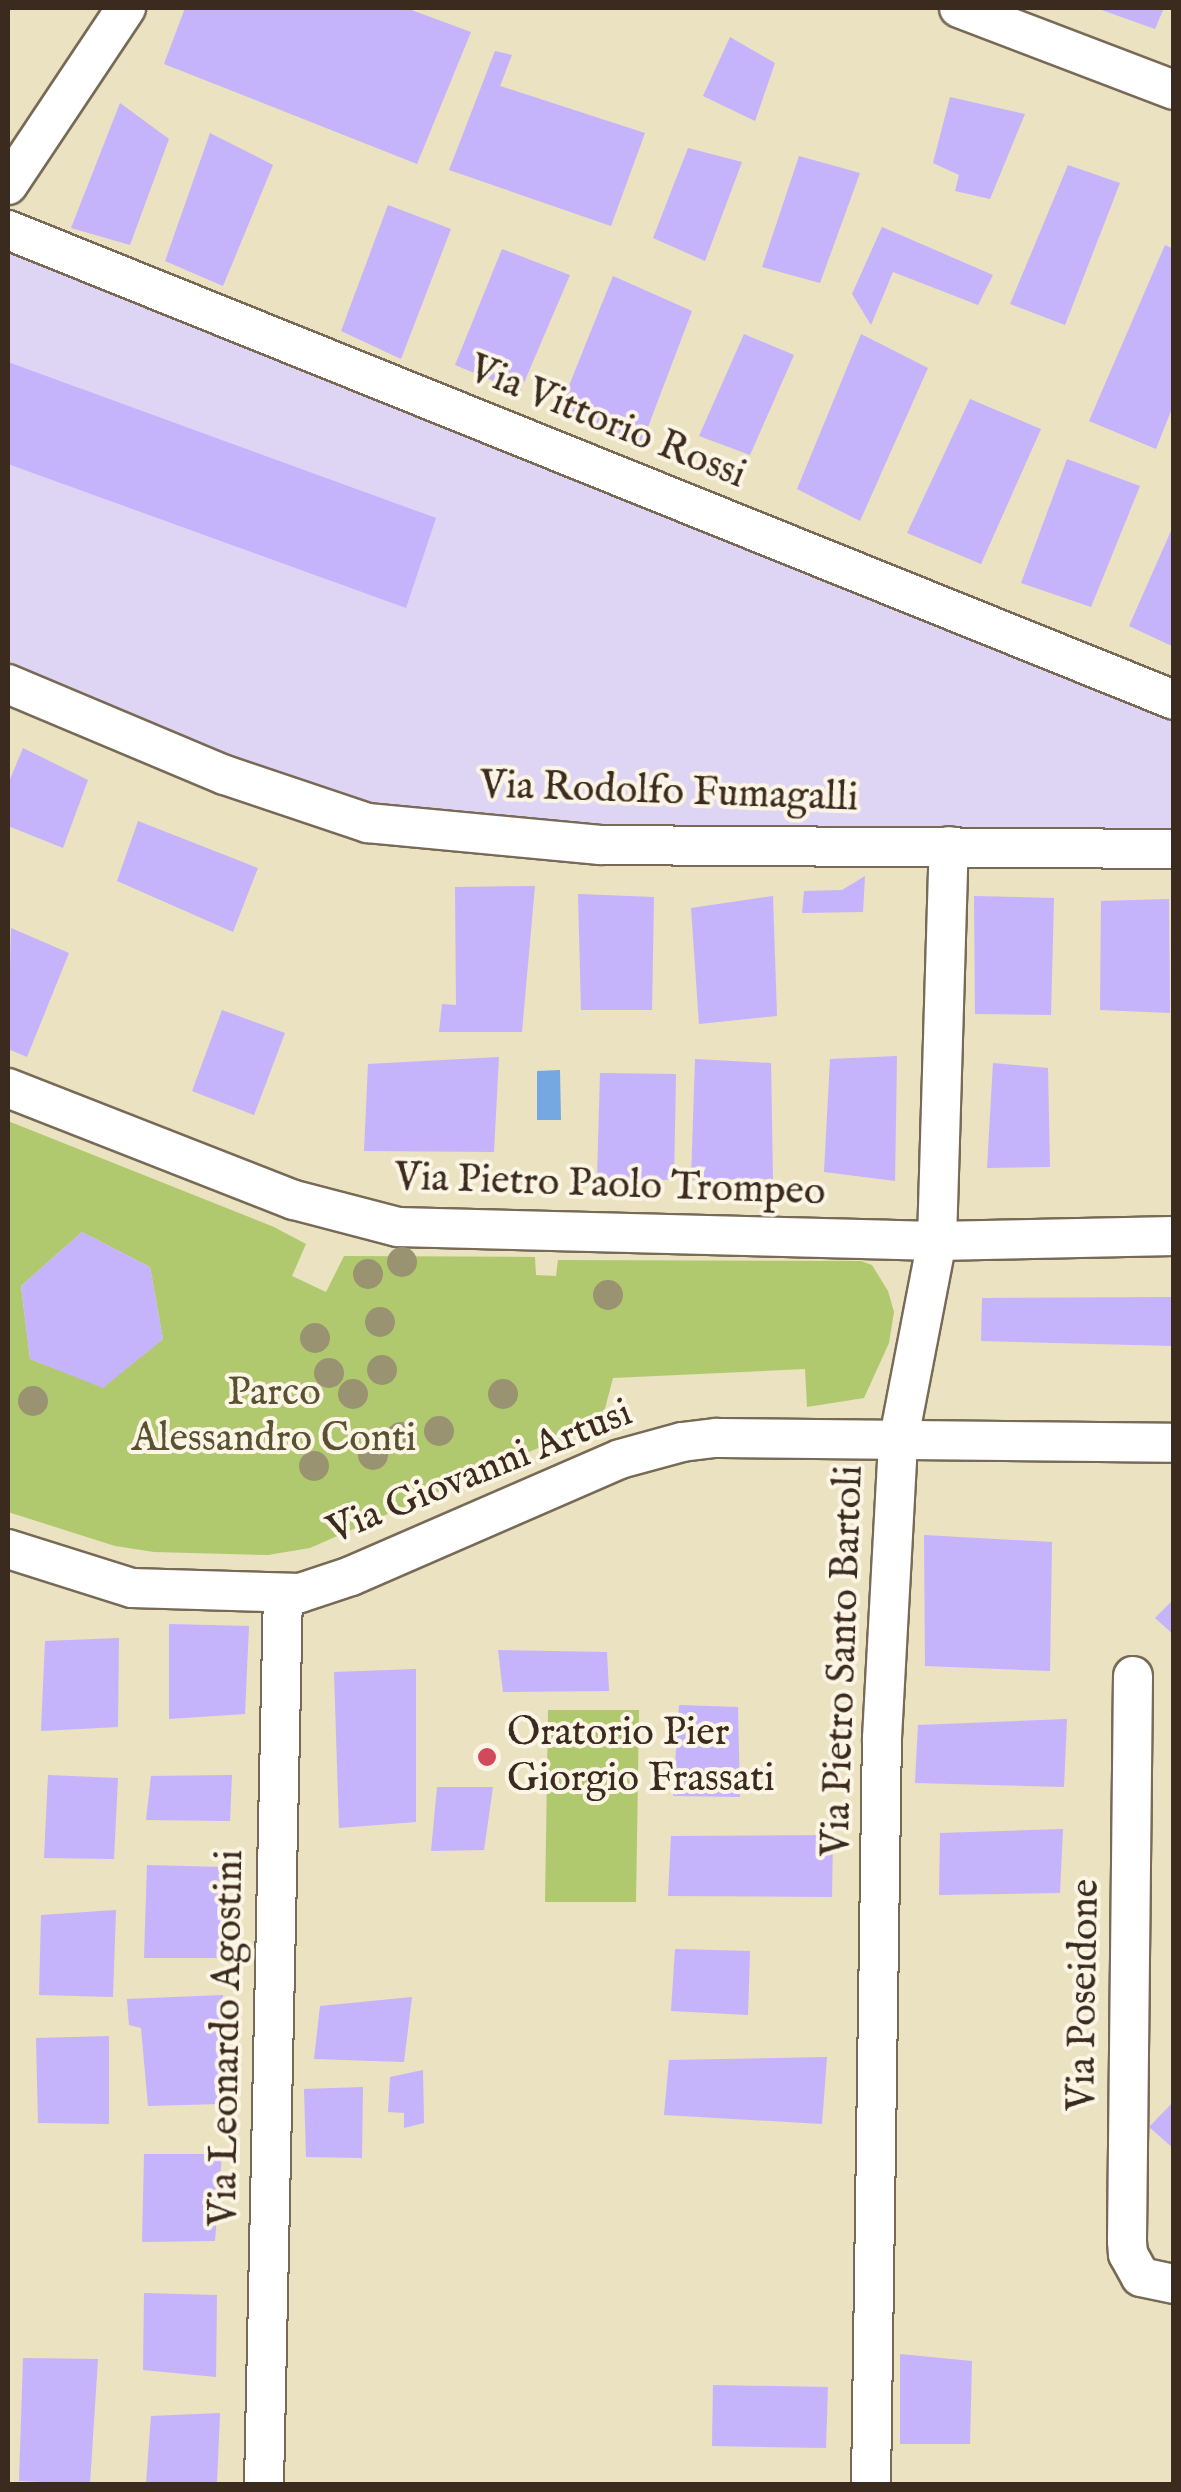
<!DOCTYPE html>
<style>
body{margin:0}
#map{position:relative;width:1181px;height:2492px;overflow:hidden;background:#eae2c0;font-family:"IM FELL English",serif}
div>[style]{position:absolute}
.built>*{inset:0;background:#ded5f5}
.green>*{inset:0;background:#b1c96e}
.water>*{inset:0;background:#75a7e0}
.building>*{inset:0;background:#c5b3fc}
.roads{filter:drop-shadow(2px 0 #786a57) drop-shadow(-2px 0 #786a57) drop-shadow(0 2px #786a57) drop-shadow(0 -2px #786a57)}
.minor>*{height:38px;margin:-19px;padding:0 19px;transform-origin:19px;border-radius:19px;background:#fff}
.trees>*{width:30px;height:30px;margin:-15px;border-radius:50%;background:#9a9372}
.dots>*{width:28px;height:28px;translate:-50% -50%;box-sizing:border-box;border:5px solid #fcf5e5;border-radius:50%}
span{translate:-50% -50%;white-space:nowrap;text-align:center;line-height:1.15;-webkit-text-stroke:8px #fcf5e5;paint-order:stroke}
.street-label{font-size:40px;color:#3b2a1e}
.park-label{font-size:40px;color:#585232}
.poi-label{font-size:40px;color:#3b2a1e}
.left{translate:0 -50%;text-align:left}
.frame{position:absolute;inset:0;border:10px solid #3b2a1e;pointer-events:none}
</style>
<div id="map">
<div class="built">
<div style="clip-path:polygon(8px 230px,1173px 700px,1173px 849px,368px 823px,8px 684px)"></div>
</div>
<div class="green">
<div style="clip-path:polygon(evenodd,8px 1121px,274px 1227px,306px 1244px,292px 1276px,326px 1292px,344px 1256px,535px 1257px,536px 1275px,556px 1276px,558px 1260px,861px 1261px,872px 1265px,888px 1291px,894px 1312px,889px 1343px,864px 1398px,807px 1407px,805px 1369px,613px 1378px,602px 1420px,310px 1548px,268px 1555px,154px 1552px,115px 1546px,8px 1512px,8px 1121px,82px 1232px,150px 1267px,163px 1339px,103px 1387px,30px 1359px,21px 1286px,82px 1232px)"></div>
<div style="clip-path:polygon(548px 1710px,639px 1710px,636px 1902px,545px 1902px)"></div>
</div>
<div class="water">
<div style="clip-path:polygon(560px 1070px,561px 1120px,537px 1120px,537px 1071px)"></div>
</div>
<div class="building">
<div style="clip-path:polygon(185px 8px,406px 8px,471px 32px,417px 164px,164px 64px)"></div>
<div style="clip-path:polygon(1096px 8px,1164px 8px,1155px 29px)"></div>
<div style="clip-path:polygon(730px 37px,775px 63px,755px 121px,703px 96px)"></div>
<div style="clip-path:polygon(495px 51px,512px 55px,500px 86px,645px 133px,611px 226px,449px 170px)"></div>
<div style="clip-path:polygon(950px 97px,1025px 114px,990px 199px,955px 191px,959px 175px,933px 163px)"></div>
<div style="clip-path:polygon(120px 103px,169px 139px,130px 245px,71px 228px)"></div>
<div style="clip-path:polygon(210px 133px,273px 165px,223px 286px,165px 261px)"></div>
<div style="clip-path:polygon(688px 148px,742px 162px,705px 261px,653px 238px)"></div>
<div style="clip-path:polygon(799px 156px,860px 173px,820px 283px,762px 267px)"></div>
<div style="clip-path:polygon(1068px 165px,1120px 183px,1065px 325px,1010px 304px)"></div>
<div style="clip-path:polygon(388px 205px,451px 229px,401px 359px,341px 331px)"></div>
<div style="clip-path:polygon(882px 227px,993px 275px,978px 305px,893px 272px,871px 325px,852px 294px)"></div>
<div style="clip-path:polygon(1165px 245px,1174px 249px,1174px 403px,1156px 449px,1089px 421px)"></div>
<div style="clip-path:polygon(502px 249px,570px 275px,520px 392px,455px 365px)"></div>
<div style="clip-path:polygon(613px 276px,692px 311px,640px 448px,558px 413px)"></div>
<div style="clip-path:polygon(744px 334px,794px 355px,750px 455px,699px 436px)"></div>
<div style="clip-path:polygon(861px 334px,928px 368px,860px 521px,797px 489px)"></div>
<div style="clip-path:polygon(8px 362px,436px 518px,406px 608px,8px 464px)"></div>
<div style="clip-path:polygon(970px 399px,1041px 429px,981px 564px,907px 533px)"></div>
<div style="clip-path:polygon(1067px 459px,1140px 486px,1091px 607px,1021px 583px)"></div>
<div style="clip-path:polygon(1174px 524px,1174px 647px,1129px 626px)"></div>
<div style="clip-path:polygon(23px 748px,88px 780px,63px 848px,8px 826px,8px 784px)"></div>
<div style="clip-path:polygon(138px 821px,258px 868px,233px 932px,117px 881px)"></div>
<div style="clip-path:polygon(865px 876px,863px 912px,802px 913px,804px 891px,842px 890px)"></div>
<div style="clip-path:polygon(535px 886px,522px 1032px,439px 1032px,442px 1004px,456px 1005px,455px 887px)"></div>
<div style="clip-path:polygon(578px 894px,654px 897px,652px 1010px,581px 1010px)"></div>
<div style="clip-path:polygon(773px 896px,777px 1016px,699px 1024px,691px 908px)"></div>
<div style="clip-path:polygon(974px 896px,1054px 898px,1051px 1015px,975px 1014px)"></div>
<div style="clip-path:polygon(1169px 899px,1170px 1013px,1100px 1010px,1101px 901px)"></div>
<div style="clip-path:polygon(11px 928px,69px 953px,27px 1057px,8px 1049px)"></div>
<div style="clip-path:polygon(222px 1010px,285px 1033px,254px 1115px,192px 1091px)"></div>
<div style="clip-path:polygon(897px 1056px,895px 1181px,824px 1172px,830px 1059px)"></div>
<div style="clip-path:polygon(499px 1057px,494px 1152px,364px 1151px,368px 1064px)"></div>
<div style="clip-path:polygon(695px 1059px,771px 1063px,773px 1179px,691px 1180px)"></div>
<div style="clip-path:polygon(993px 1063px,1048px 1068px,1050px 1167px,987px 1168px)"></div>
<div style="clip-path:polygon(600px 1073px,676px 1074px,674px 1180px,597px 1179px)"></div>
<div style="clip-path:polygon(82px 1232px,150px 1267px,163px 1339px,103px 1388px,30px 1359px,21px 1286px)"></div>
<div style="clip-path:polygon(1174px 1297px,1174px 1346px,981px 1341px,982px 1298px)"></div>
<div style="clip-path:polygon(924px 1535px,1052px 1542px,1050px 1671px,925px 1666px)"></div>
<div style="clip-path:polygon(1174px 1599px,1174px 1635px,1155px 1618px)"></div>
<div style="clip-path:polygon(169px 1624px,249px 1626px,245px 1714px,169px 1719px)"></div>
<div style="clip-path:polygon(119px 1638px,118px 1727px,41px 1731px,45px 1641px)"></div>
<div style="clip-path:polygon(498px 1650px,607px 1652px,609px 1691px,503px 1692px)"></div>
<div style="clip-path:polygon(416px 1669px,416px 1822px,339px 1828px,334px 1672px)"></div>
<div style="clip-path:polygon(679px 1705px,738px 1707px,740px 1797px,673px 1796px)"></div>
<div style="clip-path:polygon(1067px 1719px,1064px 1787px,915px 1783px,918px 1725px)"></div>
<div style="clip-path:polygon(48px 1775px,118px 1778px,114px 1859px,44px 1858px)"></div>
<div style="clip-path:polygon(232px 1775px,230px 1821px,146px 1820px,151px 1776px)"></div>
<div style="clip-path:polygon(437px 1787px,493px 1787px,484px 1850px,431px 1851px)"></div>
<div style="clip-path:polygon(1063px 1829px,1060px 1893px,939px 1895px,940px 1833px)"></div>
<div style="clip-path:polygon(833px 1835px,832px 1897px,668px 1896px,671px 1836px)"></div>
<div style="clip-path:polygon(147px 1865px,223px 1867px,219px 1958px,144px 1958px)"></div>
<div style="clip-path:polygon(116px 1910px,113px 1997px,39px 1995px,41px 1915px)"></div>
<div style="clip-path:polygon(675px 1949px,750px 1951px,748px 2015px,671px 2011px)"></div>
<div style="clip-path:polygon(223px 1995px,220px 2104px,148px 2106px,141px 2028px,129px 2025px,127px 1999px)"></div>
<div style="clip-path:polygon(412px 1997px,404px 2062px,314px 2059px,320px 2006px)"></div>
<div style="clip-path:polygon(109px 2036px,109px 2124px,38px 2123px,36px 2038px)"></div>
<div style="clip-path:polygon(827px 2057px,822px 2124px,664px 2115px,669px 2060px)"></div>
<div style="clip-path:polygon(423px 2070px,424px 2123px,404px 2128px,404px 2113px,388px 2112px,390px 2077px)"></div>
<div style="clip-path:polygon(363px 2087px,362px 2158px,306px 2157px,304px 2089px)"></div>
<div style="clip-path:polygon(1174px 2101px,1174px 2149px,1149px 2127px)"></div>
<div style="clip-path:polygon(144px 2154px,222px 2154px,215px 2241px,142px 2242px)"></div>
<div style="clip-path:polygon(144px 2293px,217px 2295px,216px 2377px,143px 2370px)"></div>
<div style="clip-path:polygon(900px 2354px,972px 2361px,970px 2444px,900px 2444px)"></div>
<div style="clip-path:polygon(23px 2358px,98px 2359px,90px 2484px,19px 2481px)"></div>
<div style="clip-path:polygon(713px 2385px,828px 2387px,826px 2448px,712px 2446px)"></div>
<div style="clip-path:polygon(220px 2413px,217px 2484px,146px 2484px,151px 2416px)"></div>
</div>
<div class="roads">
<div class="minor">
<div style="left:959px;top:8px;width:230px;rotate:20.9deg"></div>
<div style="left:8px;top:185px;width:213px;rotate:-56.3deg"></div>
<div style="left:8px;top:230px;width:1257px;rotate:21.95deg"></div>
<div style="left:8px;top:684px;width:235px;rotate:22.8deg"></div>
<div style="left:225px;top:775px;width:151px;rotate:18.6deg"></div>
<div style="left:368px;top:823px;width:233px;rotate:5.4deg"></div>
<div style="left:600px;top:845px;width:574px;rotate:0.4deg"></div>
<div style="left:8px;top:1088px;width:307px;rotate:21.4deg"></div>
<div style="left:294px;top:1200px;width:107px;rotate:14.6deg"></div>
<div style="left:398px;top:1227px;width:539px;rotate:1.49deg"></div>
<div style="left:937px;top:1241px;width:237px;rotate:-1.2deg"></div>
<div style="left:8px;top:1549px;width:130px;rotate:17.5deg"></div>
<div style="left:132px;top:1588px;width:168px;rotate:1.7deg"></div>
<div style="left:300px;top:1593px;width:54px;rotate:-18.4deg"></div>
<div style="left:351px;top:1576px;width:293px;rotate:-23.5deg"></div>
<div style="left:620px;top:1459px;width:64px;rotate:-15.3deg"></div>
<div style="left:682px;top:1442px;width:35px;rotate:-7deg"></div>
<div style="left:717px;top:1438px;width:457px;rotate:0.6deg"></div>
<div style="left:1133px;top:1676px;width:565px;rotate:90.61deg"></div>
<div style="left:1127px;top:2241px;width:13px;rotate:86deg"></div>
<div style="left:1128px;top:2254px;width:26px;rotate:61deg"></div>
<div style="left:1141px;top:2277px;width:34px;rotate:12deg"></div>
<div style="left:264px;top:2484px;width:890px;rotate:-88.78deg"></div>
<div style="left:871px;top:2484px;width:746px;rotate:-89.16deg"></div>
<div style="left:882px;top:1738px;width:295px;rotate:-86.9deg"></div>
<div style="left:898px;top:1443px;width:206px;rotate:-79.1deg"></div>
<div style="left:937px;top:1241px;width:395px;rotate:-88.3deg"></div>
</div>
</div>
<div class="trees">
<div style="left:402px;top:1262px"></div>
<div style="left:368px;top:1274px"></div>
<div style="left:608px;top:1295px"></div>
<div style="left:380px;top:1322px"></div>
<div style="left:315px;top:1338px"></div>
<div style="left:382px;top:1370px"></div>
<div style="left:329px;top:1373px"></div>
<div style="left:353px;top:1394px"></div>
<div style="left:503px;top:1394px"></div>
<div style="left:33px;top:1401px"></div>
<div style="left:439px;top:1431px"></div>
<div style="left:401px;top:1437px"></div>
<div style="left:373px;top:1455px"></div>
<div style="left:314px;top:1466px"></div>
</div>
<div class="dots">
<div style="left:487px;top:1757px;background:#d1495b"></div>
</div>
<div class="street-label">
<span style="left:607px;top:423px;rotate:22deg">Via Vittorio Rossi</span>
<span style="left:669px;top:793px;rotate:2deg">Via Rodolfo Fumagalli</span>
<span style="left:610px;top:1186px;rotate:2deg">Via Pietro Paolo Trompeo</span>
<span style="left:480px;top:1473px;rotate:-22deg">Via Giovanni Artusi</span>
<span style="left:844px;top:1661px;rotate:-88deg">Via Pietro Santo Bartoli</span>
<span style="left:1085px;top:1995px;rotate:-89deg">Via Poseidone</span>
<span style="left:228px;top:2038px;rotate:-89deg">Via Leonardo Agostini</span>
</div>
<div class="park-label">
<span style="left:274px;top:1417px">Parco<br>Alessandro Conti</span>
</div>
<div class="poi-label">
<span class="left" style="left:507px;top:1757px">Oratorio Pier<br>Giorgio Frassati</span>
</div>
<div class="frame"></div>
</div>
